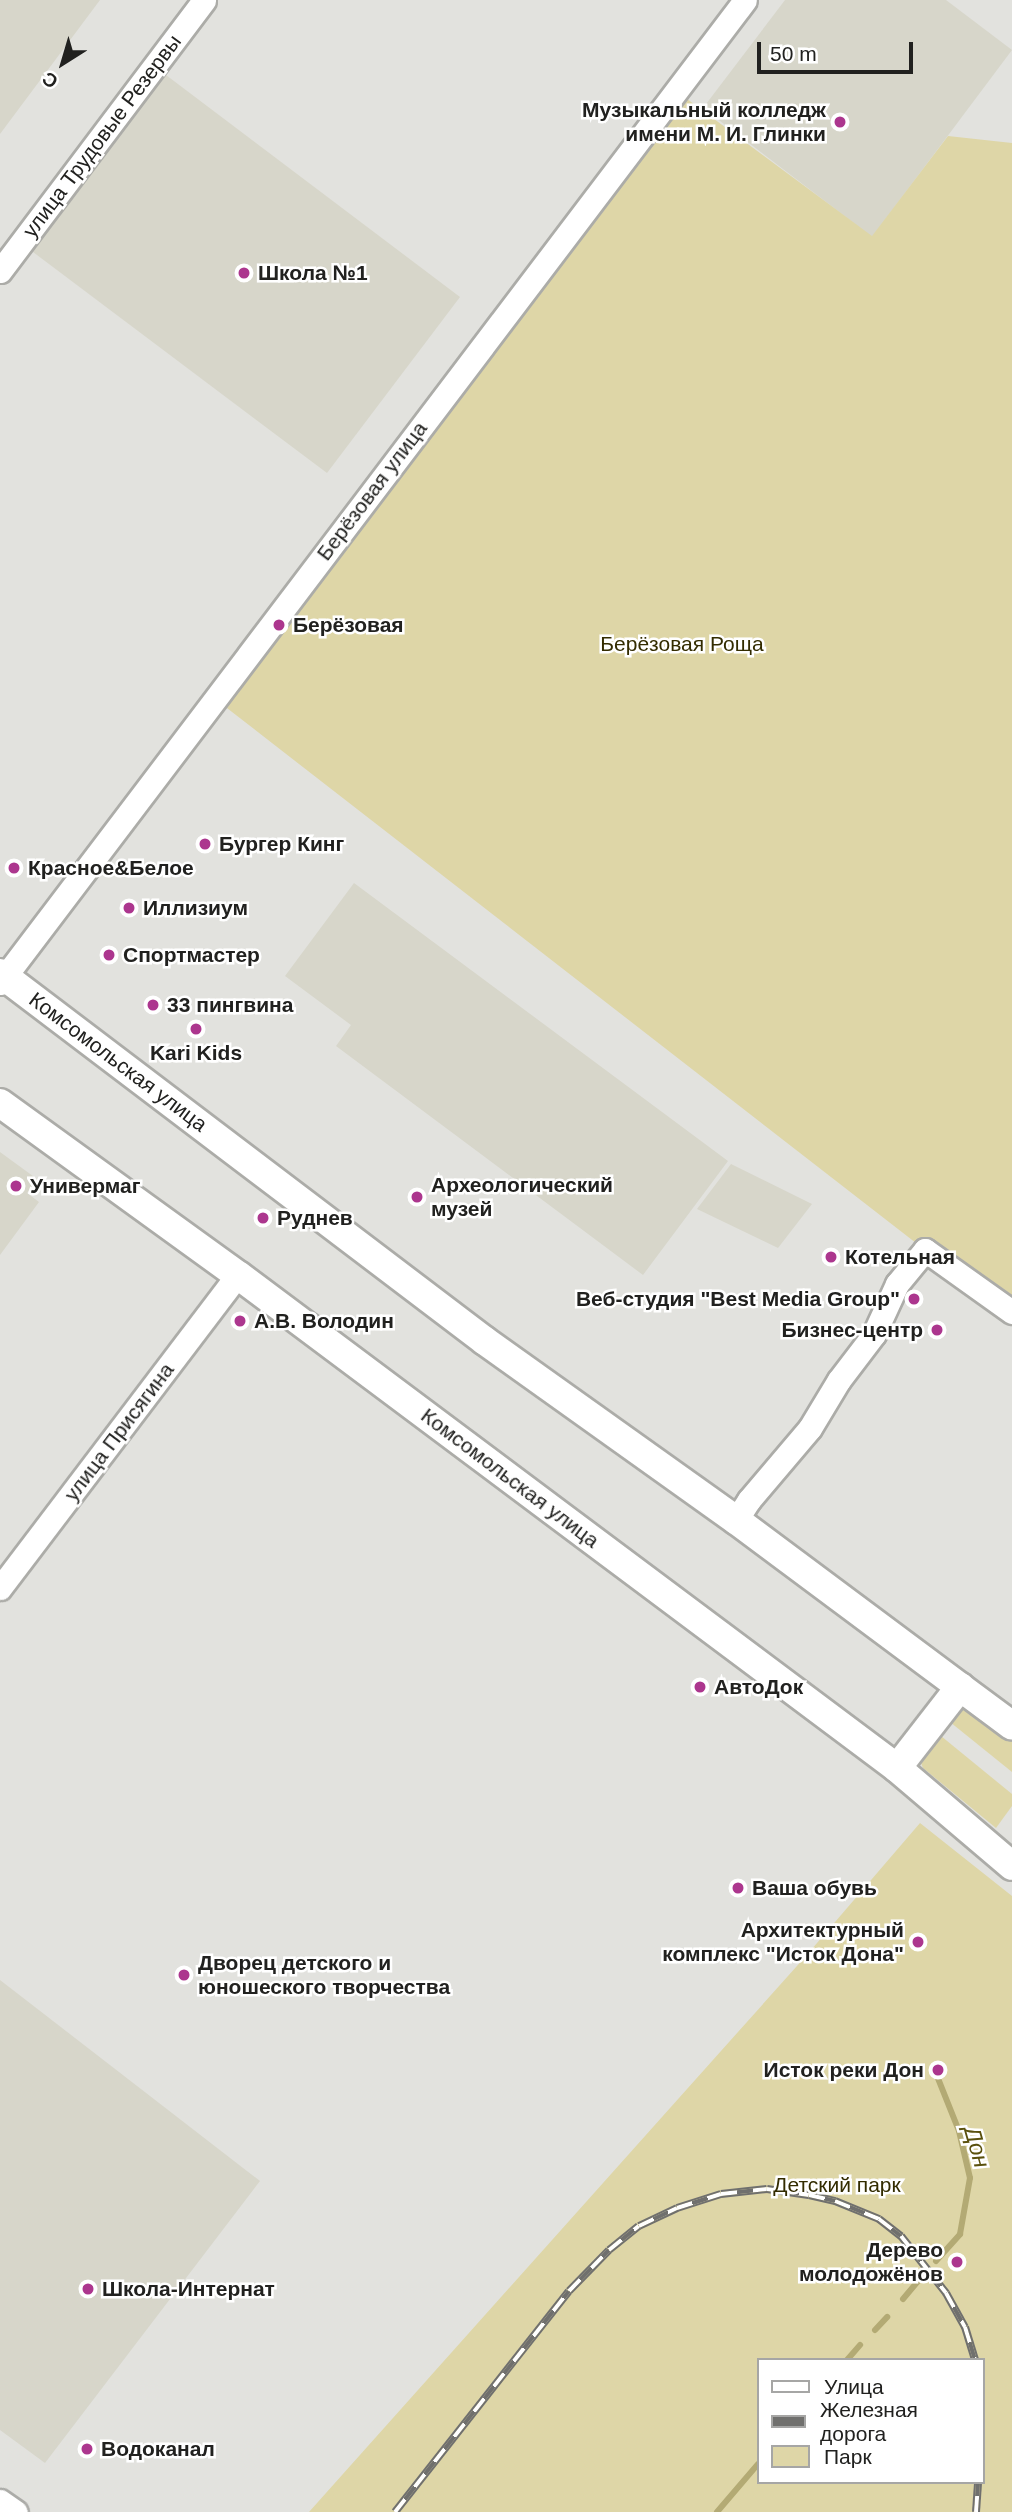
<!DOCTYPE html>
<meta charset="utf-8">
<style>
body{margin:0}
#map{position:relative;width:1012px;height:2512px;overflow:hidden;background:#e2e2de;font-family:Arial,sans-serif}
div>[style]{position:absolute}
.built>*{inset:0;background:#d7d6ca}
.green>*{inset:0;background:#ded6a7}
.stream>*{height:6px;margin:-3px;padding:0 3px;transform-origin:3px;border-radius:3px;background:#b3aa74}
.roads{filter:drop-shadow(2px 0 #acaca8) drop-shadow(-2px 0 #acaca8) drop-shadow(0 2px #acaca8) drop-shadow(0 -2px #acaca8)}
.minor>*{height:23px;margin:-11.5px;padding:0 11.5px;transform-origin:11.5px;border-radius:11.5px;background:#fff}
.major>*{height:28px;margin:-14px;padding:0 14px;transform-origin:14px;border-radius:14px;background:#fff}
.rail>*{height:8px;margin-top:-4px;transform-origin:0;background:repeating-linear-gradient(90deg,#fff 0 16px,#70706e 0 32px);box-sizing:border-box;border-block:2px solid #70706e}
.dots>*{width:19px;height:19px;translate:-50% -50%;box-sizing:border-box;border:4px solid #fff;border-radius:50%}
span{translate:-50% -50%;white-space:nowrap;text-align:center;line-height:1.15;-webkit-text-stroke:5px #fff;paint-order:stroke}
.poi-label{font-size:21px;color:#21211f;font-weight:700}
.right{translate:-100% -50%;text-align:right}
.left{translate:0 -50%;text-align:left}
.street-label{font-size:21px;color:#21211f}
.park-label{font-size:21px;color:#332c00}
.water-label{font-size:23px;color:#5a500d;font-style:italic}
.legend{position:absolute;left:757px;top:2358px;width:228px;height:126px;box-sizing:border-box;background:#fff;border:2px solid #a6a6a5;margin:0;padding:9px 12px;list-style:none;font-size:21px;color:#21211f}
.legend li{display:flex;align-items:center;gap:14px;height:35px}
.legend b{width:35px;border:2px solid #a6a6a5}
.north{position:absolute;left:28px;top:28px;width:70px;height:70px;-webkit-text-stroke:5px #fff;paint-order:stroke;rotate:217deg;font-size:19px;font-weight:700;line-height:28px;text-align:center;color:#21211f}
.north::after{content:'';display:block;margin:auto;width:24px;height:32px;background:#21211f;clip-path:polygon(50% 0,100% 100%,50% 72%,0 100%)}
.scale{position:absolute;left:757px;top:42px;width:156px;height:32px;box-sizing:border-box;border:4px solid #21211f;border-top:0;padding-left:9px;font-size:21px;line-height:24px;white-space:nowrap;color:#21211f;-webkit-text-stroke:5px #fff;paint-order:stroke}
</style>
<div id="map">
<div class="built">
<div style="clip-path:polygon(0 0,100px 0,0 134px)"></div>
<div style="clip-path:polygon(785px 0,946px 0,1012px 50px,872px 237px,703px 108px)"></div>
<div style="clip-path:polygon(162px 72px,460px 297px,327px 473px,29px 249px)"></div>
<div style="clip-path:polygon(354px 883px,728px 1161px,643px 1275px,336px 1046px,351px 1025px,285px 976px)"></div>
<div style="clip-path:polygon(0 1152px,37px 1179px,27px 1193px,39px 1202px,0 1255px)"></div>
<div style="clip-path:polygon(731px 1164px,812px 1204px,778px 1248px,697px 1209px)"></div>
<div style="clip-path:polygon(0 1980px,260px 2181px,45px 2463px,0 2430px)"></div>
</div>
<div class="green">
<div style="clip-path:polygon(679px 93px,872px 236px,948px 136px,1012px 143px,1012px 1306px,925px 1250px,223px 705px)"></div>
<div style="clip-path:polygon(961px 1708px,975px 1711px,1012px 1741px,1012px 1772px,950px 1722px)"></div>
<div style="clip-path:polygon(941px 1736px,1012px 1794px,1012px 1806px,996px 1828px,923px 1768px,921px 1763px)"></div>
<div style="clip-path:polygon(evenodd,920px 1823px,1012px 1896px,1012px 2512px,309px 2512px,805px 1957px,920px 1823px,758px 2360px,982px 2360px,982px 2482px,758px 2482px,758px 2360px)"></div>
</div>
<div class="stream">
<div style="left:936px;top:2261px;width:36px;rotate:-48deg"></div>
<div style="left:960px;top:2234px;width:57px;rotate:-79.9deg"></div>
<div style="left:970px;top:2178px;width:48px;rotate:-103.2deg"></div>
<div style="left:959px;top:2131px;width:59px;rotate:-111.8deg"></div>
<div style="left:903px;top:2299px;width:34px;rotate:-50deg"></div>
<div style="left:875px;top:2330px;width:18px;rotate:-47deg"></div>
<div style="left:847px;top:2360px;width:20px;rotate:-49deg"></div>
<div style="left:717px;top:2512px;width:63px;rotate:-49.5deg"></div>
</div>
<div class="roads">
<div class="minor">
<div style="left:0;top:271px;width:339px;rotate:-53deg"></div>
<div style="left:0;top:983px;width:1233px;rotate:-52.84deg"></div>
<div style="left:736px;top:1520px;width:24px;rotate:-57deg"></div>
<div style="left:749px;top:1500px;width:94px;rotate:-49.7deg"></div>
<div style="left:810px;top:1428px;width:56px;rotate:-58.9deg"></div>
<div style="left:839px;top:1380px;width:58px;rotate:-52.7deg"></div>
<div style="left:874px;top:1334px;width:55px;rotate:-65.3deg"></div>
<div style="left:897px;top:1284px;width:44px;rotate:-50.5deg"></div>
<div style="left:925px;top:1250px;width:107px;rotate:35.5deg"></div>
<div style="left:0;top:1588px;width:393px;rotate:-52.8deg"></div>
<div style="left:0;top:2501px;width:19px;rotate:35deg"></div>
</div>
<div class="major">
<div style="left:0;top:973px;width:609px;rotate:37.19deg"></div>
<div style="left:485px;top:1341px;width:308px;rotate:35.5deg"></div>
<div style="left:736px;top:1520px;width:344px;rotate:36.7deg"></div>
<div style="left:0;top:1103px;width:294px;rotate:35.9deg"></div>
<div style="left:238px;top:1275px;width:823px;rotate:36.8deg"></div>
<div style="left:897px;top:1768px;width:151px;rotate:40.4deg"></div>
<div style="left:897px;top:1768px;width:103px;rotate:-52.1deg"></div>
</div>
</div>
<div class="rail">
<div style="left:395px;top:2512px;width:281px;rotate:-51.8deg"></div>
<div style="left:569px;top:2291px;width:57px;rotate:-45.7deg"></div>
<div style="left:609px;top:2250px;width:38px;rotate:-39deg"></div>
<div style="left:639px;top:2226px;width:42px;rotate:-25.3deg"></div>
<div style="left:677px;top:2208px;width:46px;rotate:-17.7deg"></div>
<div style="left:721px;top:2194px;width:46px;rotate:-6.2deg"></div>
<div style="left:767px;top:2189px;width:42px;rotate:8.1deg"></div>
<div style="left:809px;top:2195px;width:27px;rotate:13deg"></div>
<div style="left:835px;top:2201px;width:48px;rotate:22.2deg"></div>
<div style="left:879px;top:2219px;width:28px;rotate:38deg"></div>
<div style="left:901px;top:2236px;width:73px;rotate:51.7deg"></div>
<div style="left:946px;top:2293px;width:39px;rotate:61deg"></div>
<div style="left:965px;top:2327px;width:34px;rotate:73deg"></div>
<div style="left:976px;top:2512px;width:30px;rotate:-86deg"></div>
</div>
<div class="dots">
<div style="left:840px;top:122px;background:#ac368e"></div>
<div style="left:244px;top:273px;background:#ac368e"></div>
<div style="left:279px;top:625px;background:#ac368e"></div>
<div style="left:205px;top:844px;background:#ac368e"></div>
<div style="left:14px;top:868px;background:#ac368e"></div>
<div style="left:129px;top:908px;background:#ac368e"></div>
<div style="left:109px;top:955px;background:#ac368e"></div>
<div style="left:153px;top:1005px;background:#ac368e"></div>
<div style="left:196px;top:1029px;background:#ac368e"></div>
<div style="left:16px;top:1186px;background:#ac368e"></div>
<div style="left:417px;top:1197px;background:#ac368e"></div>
<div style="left:263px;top:1218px;background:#ac368e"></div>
<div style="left:831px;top:1257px;background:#ac368e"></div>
<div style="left:914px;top:1299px;background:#ac368e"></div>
<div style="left:240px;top:1321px;background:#ac368e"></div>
<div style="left:937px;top:1330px;background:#ac368e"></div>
<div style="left:700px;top:1687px;background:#ac368e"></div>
<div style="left:738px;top:1888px;background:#ac368e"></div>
<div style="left:918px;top:1942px;background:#ac368e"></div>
<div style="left:184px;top:1975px;background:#ac368e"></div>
<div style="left:938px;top:2070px;background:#ac368e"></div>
<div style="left:957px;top:2262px;background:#ac368e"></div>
<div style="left:88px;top:2289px;background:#ac368e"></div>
<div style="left:87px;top:2449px;background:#ac368e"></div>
</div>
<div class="poi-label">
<span class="right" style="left:826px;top:122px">Музыкальный колледж<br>имени М. И. Глинки</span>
<span class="left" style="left:258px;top:273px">Школа №1</span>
<span class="left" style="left:293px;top:625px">Берёзовая</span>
<span class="left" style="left:219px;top:844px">Бургер Кинг</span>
<span class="left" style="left:28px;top:868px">Красное&amp;Белое</span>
<span class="left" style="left:143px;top:908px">Иллизиум</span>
<span class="left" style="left:123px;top:955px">Спортмастер</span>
<span class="left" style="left:167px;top:1005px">33 пингвина</span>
<span style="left:196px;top:1053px">Kari Kids</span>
<span class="left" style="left:431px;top:1197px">Археологический<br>музей</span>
<span class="left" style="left:30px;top:1186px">Универмаг</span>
<span class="left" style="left:277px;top:1218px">Руднев</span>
<span class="left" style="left:845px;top:1257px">Котельная</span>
<span class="right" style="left:900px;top:1299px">Веб-студия "Best Media Group"</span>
<span class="left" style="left:254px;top:1321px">А.В. Володин</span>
<span class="right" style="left:923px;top:1330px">Бизнес-центр</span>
<span class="left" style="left:714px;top:1687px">АвтоДок</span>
<span class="left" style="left:752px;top:1888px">Ваша обувь</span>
<span class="right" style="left:904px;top:1942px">Архитектурный<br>комплекс "Исток Дона"</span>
<span class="left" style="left:198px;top:1975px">Дворец детского и<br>юношеского творчества</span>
<span class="right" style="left:924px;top:2070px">Исток реки Дон</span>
<span class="right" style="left:943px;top:2262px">Дерево<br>молодожёнов</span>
<span class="left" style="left:102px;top:2289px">Школа-Интернат</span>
<span class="left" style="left:101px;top:2449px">Водоканал</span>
</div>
<div class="street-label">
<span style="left:102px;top:136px;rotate:-53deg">улица Трудовые Резервы</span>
<span style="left:372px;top:491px;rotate:-53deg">Берёзовая улица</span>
<span style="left:118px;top:1062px;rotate:37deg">Комсомольская улица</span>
<span style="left:119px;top:1432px;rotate:-53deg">улица Присягина</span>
<span style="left:510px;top:1478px;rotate:37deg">Комсомольская улица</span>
</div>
<div class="park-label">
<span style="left:682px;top:644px">Берёзовая Роща</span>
<span style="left:837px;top:2185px">Детский парк</span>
</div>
<div class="water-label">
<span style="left:977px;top:2147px;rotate:74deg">Дон</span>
</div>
<ul class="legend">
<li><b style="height:9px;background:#fff"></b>Улица</li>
<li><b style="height:9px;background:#70706e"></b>Железная дорога</li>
<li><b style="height:19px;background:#ded6a7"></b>Парк</li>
</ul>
<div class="north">С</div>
<div class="scale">50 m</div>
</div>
